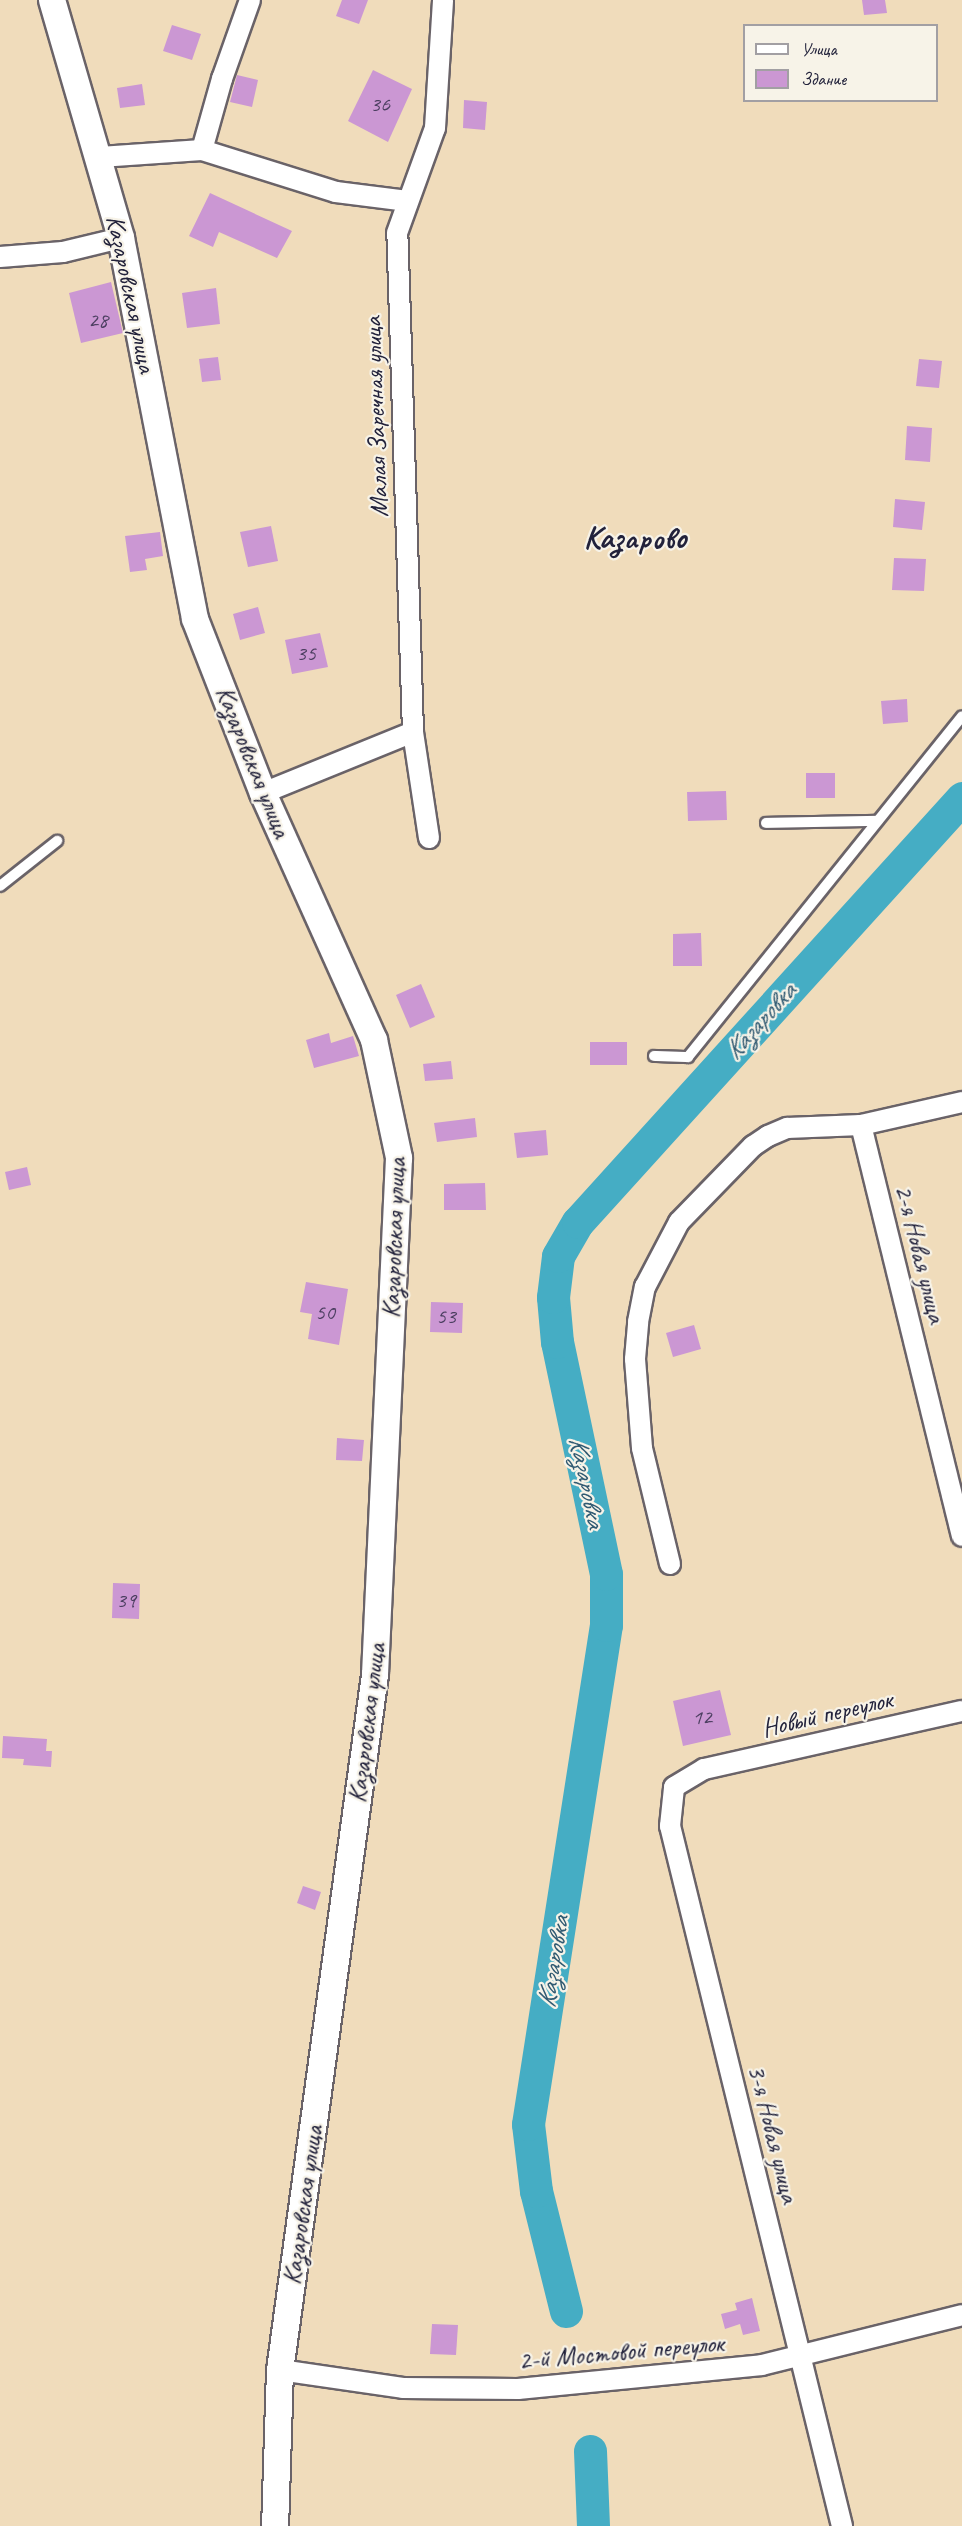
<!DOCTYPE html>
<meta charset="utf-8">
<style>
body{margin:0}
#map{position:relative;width:962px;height:2526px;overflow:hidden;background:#f0dcbb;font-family:Caveat,sans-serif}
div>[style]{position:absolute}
.river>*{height:33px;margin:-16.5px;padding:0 16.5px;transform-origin:16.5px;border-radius:16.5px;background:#45adc4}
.building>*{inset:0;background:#cb97d3}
.roads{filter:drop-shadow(2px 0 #6a6368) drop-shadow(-2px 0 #6a6368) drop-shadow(0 2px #6a6368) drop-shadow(0 -2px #6a6368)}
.service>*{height:10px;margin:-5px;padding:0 5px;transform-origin:5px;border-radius:5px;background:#fff}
.minor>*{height:20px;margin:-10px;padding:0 10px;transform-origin:10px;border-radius:10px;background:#fff}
.tertiary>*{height:26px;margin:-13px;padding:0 13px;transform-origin:13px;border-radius:13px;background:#fff}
span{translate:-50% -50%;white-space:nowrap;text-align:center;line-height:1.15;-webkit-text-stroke:4.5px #f7f3e8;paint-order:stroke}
.number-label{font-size:22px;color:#4c3f61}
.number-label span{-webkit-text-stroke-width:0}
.street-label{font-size:26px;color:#22223b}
.water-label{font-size:27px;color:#305a72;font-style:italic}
.district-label{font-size:32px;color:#22223b;font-weight:700}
.legend{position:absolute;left:743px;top:24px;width:195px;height:78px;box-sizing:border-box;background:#f7f3e8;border:2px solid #a29fa3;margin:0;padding:8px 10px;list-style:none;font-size:18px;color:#22223b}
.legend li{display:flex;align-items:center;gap:12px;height:30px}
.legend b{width:30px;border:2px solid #a29fa3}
</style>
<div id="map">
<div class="river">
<div style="left:566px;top:2311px;width:124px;rotate:-104deg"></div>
<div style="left:536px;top:2191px;width:67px;rotate:-96.8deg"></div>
<div style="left:528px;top:2124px;width:505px;rotate:-81.12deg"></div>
<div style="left:606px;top:1625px;width:51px;rotate:-90deg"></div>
<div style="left:606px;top:1574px;width:237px;rotate:-101.9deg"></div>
<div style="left:557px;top:1342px;width:45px;rotate:-95.1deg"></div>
<div style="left:553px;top:1297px;width:41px;rotate:-83deg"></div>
<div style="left:558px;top:1256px;width:39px;rotate:-60deg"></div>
<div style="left:578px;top:1222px;width:572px;rotate:-47.83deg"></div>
<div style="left:590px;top:2451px;width:75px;rotate:87.7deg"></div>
</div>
<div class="building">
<div style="clip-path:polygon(342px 0,368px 0,359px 24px,336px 16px)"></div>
<div style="clip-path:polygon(862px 0,885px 0,887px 13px,864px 15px)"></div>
<div style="clip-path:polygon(172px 25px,201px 34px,192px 60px,163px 51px)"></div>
<div style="clip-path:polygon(373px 70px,412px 89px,388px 142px,348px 121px)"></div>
<div style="clip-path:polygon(237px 75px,258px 80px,252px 107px,230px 102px)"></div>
<div style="clip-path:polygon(142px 84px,145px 105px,120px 108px,117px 88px)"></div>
<div style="clip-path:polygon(464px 100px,487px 102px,485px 130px,463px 128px)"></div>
<div style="clip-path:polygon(210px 193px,292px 231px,277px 258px,219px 232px,213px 247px,189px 236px)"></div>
<div style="clip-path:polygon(111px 282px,123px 333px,81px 343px,69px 293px)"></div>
<div style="clip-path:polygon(216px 288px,220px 324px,187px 328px,182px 293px)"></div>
<div style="clip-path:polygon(218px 357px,221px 380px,202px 382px,199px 359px)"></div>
<div style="clip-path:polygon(919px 359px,942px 361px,939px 388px,916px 386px)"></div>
<div style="clip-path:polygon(907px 426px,932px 428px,930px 462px,905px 460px)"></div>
<div style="clip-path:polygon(895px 499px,925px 502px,922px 530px,893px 527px)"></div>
<div style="clip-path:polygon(271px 526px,278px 561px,248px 567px,240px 532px)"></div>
<div style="clip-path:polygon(160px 532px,163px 556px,145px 559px,147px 570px,130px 572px,125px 536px)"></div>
<div style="clip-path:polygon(894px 558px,926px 559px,924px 591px,892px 590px)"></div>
<div style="clip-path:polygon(258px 607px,265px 633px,240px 640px,233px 614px)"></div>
<div style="clip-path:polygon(320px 633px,328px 667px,292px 674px,285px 640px)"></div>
<div style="clip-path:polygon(907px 699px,908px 722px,883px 724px,881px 701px)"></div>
<div style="clip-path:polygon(806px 773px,835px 773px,835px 798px,806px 798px)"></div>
<div style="clip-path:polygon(726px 791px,727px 820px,688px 821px,687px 792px)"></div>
<div style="clip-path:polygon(701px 933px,702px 966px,673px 966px,673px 934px)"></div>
<div style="clip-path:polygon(421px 984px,435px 1017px,410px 1028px,396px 995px)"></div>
<div style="clip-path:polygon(329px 1033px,331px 1043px,353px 1036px,359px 1056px,314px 1068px,306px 1040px)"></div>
<div style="clip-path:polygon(590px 1042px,627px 1042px,627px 1065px,590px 1065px)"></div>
<div style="clip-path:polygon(451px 1061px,453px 1079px,425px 1081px,423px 1064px)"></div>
<div style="clip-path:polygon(475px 1118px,477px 1137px,437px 1142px,434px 1123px)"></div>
<div style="clip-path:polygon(546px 1130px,548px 1155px,517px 1158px,514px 1133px)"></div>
<div style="clip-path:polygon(27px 1167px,31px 1185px,9px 1190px,5px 1172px)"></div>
<div style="clip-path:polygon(485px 1183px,486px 1210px,444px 1210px,444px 1184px)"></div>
<div style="clip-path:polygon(306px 1282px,348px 1289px,339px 1345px,308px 1339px,312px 1314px,300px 1312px)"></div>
<div style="clip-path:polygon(431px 1302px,463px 1303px,462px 1333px,430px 1332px)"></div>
<div style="clip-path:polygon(694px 1325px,701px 1349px,673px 1357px,666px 1333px)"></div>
<div style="clip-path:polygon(337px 1438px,364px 1440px,362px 1461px,336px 1460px)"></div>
<div style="clip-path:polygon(113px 1583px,140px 1584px,139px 1619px,112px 1618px)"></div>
<div style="clip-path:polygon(720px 1690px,731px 1735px,683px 1746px,673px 1701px)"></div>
<div style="clip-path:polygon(3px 1736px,47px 1739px,46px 1751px,52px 1751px,51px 1767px,23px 1765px,24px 1759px,2px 1758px)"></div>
<div style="clip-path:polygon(303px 1886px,321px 1892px,315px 1910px,297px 1903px)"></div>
<div style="clip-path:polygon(752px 2298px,760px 2331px,743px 2335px,740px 2324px,725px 2329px,721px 2314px,737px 2310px,735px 2303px)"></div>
<div style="clip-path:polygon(432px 2324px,458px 2325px,456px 2355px,430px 2354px)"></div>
</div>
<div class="roads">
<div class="service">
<div style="left:766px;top:823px;width:109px;rotate:-1.1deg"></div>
<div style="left:0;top:886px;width:73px;rotate:-38.3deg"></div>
<div style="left:654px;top:1056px;width:34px;rotate:2deg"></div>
<div style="left:688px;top:1057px;width:437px;rotate:-51.2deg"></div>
</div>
<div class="minor">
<div style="left:202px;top:150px;width:74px;rotate:-74.3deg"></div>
<div style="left:222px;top:79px;width:84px;rotate:-70.5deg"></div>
<div style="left:100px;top:157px;width:102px;rotate:-3.9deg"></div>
<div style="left:202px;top:150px;width:140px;rotate:17.4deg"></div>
<div style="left:336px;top:192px;width:72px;rotate:7.2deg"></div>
<div style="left:0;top:257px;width:63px;rotate:-4.5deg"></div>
<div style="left:63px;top:252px;width:60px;rotate:-13.6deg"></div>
<div style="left:263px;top:793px;width:162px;rotate:-22.1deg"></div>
<div style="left:429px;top:838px;width:107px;rotate:-98.6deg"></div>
<div style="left:413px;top:732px;width:499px;rotate:-91.8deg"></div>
<div style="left:397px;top:233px;width:112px;rotate:-70.1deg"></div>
<div style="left:435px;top:128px;width:128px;rotate:-86.4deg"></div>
<div style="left:861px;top:1125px;width:423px;rotate:76.2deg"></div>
<div style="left:670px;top:1564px;width:119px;rotate:-103.6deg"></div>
<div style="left:642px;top:1448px;width:89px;rotate:-94.5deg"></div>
<div style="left:635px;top:1359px;width:37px;rotate:-85deg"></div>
<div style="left:638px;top:1322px;width:36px;rotate:-79deg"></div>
<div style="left:645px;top:1287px;width:73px;rotate:-62.4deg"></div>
<div style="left:679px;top:1222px;width:106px;rotate:-45.8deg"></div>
<div style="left:753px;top:1146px;width:18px;rotate:-34deg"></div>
<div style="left:768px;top:1136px;width:21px;rotate:-23deg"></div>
<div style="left:787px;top:1128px;width:74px;rotate:-2.3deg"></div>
<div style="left:861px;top:1125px;width:104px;rotate:-12.8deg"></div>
<div style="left:280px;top:2370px;width:124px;rotate:8.3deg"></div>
<div style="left:403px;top:2388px;width:115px;rotate:0.5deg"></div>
<div style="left:518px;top:2389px;width:245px;rotate:-5.6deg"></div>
<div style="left:762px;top:2365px;width:206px;rotate:-14deg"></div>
<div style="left:842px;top:2526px;width:721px;rotate:-103.8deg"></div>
<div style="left:670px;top:1826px;width:39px;rotate:-84deg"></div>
<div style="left:674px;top:1787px;width:35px;rotate:-31deg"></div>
<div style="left:704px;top:1769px;width:264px;rotate:-12.7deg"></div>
</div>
<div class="tertiary">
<div style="left:52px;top:0;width:248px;rotate:73.8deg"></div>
<div style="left:121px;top:238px;width:388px;rotate:79deg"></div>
<div style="left:195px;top:619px;width:187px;rotate:68.7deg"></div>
<div style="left:263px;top:793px;width:271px;rotate:65.8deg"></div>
<div style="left:374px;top:1040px;width:121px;rotate:78deg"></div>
<div style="left:399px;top:1158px;width:518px;rotate:92.66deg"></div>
<div style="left:375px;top:1675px;width:701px;rotate:97.78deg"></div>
<div style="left:280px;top:2370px;width:156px;rotate:91.8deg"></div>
</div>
</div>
<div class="number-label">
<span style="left:380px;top:105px">36</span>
<span style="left:98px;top:321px">28</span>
<span style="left:306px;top:654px">35</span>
<span style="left:325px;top:1313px">50</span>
<span style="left:446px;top:1317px">53</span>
<span style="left:126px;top:1601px">39</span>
<span style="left:702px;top:1718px">12</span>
</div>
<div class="street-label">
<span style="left:131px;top:294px;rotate:78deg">Казаровская улица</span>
<span style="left:376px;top:417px;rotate:-92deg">Малая Заречная улица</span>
<span style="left:253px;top:762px;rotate:68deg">Казаровская улица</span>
<span style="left:394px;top:1238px;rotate:-88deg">Казаровская улица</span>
<span style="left:920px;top:1254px;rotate:76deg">2-я Новая улица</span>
<span style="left:827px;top:1714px;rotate:-13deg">Новый переулок</span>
<span style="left:367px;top:1723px;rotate:-83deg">Казаровская улица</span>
<span style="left:773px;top:2134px;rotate:76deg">3-я Новая улица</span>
<span style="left:303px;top:2205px;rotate:-82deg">Казаровская улица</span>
<span style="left:621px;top:2352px;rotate:-5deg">2-й Мостовой переулок</span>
</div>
<div class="water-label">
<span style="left:760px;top:1021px;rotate:-48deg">Казаровка</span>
<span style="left:587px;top:1482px;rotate:78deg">Казаровка</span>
<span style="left:553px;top:1962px;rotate:-81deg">Казаровка</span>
</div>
<div class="district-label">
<span style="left:635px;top:538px">Казарово</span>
</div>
<ul class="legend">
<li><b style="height:8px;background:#fff"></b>Улица</li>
<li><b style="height:16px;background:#cb97d3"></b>Здание</li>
</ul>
</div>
